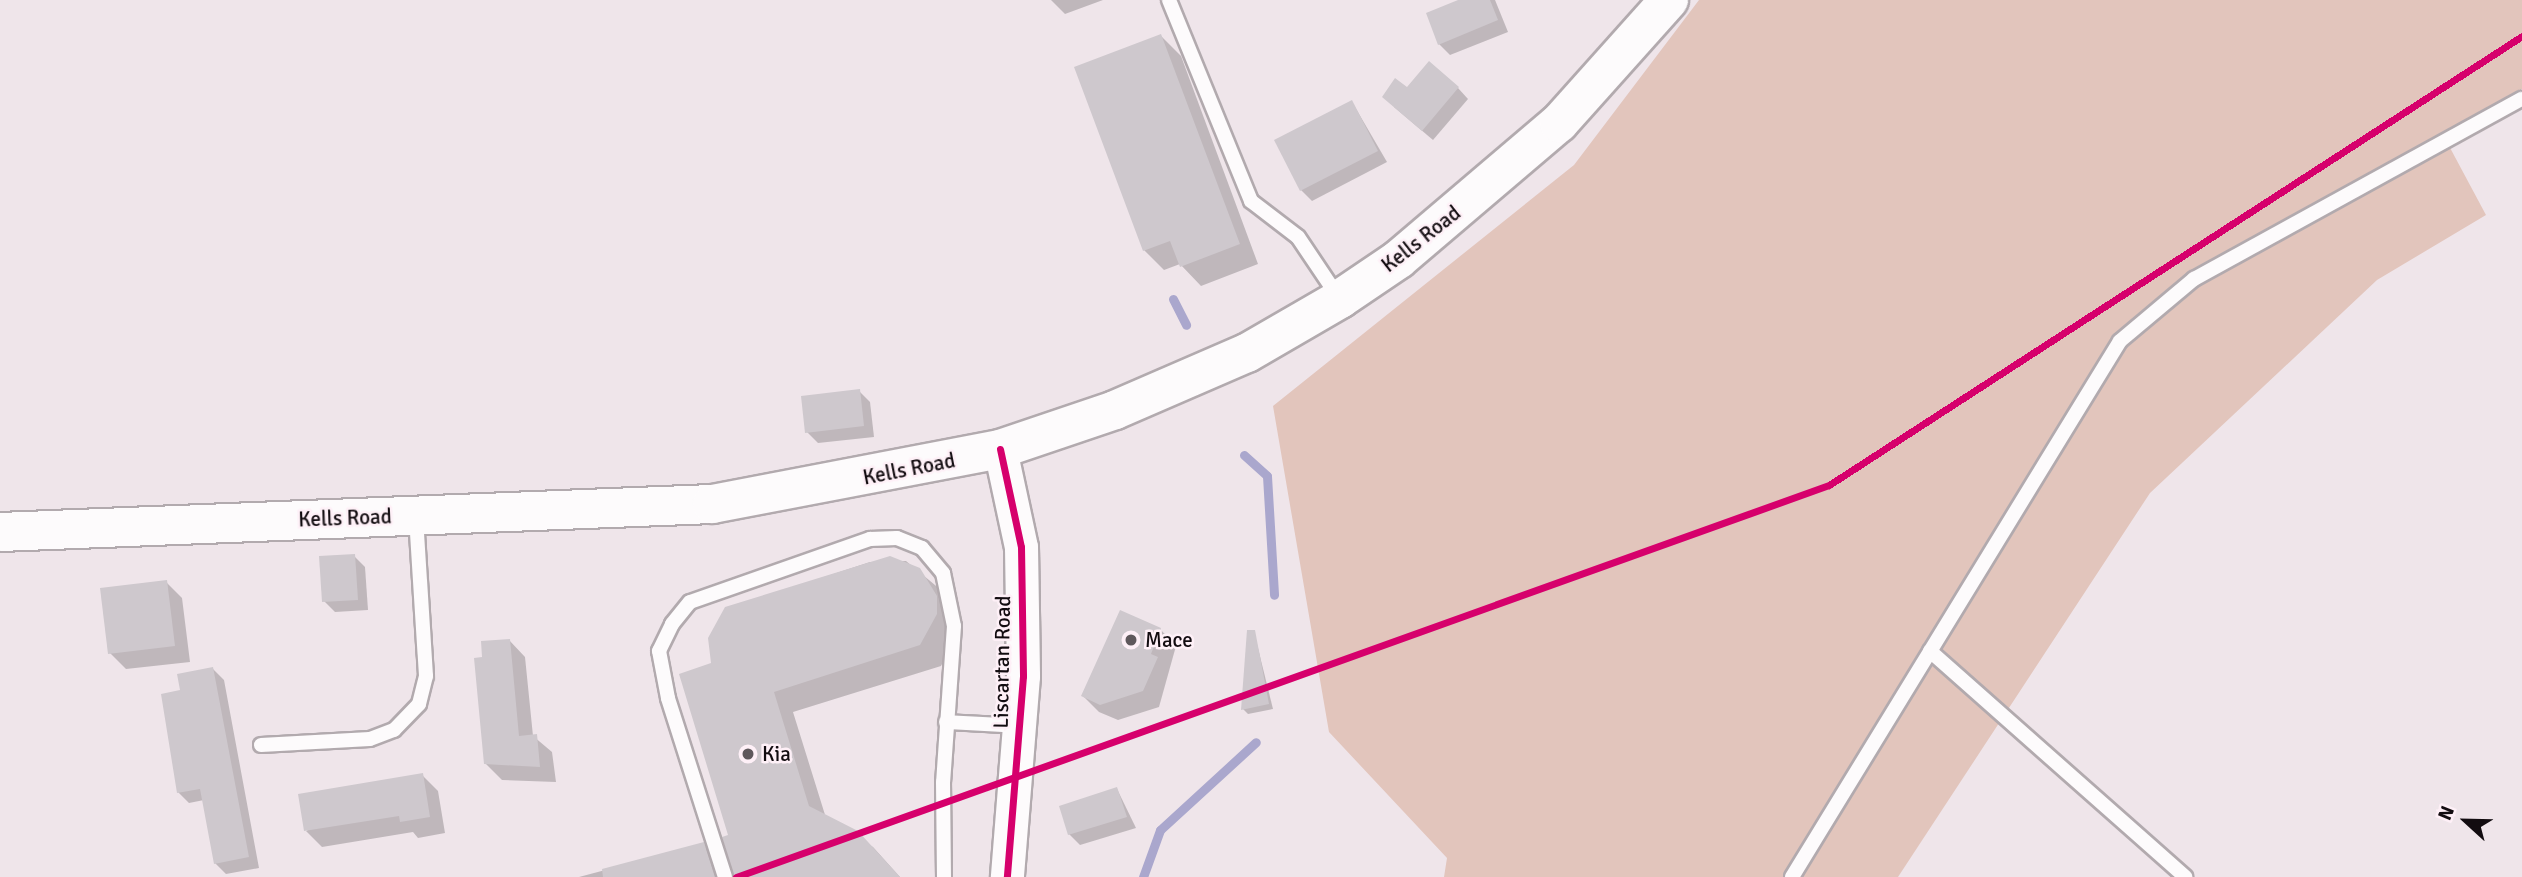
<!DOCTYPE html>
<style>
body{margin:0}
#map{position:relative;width:2522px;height:877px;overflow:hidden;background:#efe5ea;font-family:Signika,sans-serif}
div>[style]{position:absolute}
.green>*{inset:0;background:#e2c5bc}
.shadow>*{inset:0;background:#0003}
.stream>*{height:9px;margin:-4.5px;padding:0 4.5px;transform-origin:4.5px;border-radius:4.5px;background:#aaa7cd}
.building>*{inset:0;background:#cec8cd}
.roads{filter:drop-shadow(2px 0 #b2aaae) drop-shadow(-2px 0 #b2aaae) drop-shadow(0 2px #b2aaae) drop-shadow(0 -2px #b2aaae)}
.service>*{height:14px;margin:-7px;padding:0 7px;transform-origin:7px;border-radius:7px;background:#fdfbfc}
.tertiary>*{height:33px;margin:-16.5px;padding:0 16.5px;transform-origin:16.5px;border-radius:16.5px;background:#fdfbfc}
.secondary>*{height:38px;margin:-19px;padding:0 19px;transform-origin:19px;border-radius:19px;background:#fdfbfc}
.cycleway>*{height:7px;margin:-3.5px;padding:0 3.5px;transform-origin:3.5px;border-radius:3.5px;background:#d6006c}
.dots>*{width:19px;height:19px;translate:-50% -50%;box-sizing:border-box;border:4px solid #fef0f7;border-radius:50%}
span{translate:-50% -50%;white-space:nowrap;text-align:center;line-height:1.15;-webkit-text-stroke:5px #fef0f7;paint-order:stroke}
.street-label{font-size:21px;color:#120c10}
.poi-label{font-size:21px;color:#120c10}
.left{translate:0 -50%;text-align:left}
.north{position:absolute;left:2431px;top:786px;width:70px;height:70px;-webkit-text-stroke:5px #fef0f7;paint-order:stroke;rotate:292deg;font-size:19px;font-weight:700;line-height:28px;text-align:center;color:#120c10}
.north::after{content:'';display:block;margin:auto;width:24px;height:32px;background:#120c10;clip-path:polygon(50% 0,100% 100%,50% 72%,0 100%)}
</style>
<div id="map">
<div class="green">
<div style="clip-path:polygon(1699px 0,2522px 0,2522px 89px,2448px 144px,2486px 215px,2377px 280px,2150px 493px,1898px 877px,1444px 877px,1447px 858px,1329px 732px,1273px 406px,1574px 165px)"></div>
</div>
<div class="shadow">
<div style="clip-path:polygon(1051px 0,1103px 0,1065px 14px)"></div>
<div style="clip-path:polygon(1463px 0,1495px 0,1508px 32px,1450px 55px,1439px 44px)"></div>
<div style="clip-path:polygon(1161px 36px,1181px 56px,1258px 264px,1201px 286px,1180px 264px,1164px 270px,1144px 250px)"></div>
<div style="clip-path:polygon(1458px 88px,1468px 99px,1433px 140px,1394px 107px,1407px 89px)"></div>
<div style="clip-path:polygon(1352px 102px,1387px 162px,1312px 201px,1301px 190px)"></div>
<div style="clip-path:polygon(859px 391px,870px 402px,874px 437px,818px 443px,807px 432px)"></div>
<div style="clip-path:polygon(354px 556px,365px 567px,368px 610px,335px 612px,324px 601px)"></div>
<div style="clip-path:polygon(906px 561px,941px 590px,957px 635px,941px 666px,793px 712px,826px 818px,873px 847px,900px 877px,732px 877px,713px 664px,727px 609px,870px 562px)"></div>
<div style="clip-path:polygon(166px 582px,182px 598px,190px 662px,126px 669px,110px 653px)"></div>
<div style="clip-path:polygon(1160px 629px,1176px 646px,1159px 707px,1118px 720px,1099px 712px,1083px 696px)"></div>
<div style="clip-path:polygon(1254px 632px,1273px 709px,1248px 714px,1243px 709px)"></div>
<div style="clip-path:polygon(509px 640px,525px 657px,533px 736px,552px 752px,556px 782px,502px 780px,486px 764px,484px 659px)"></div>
<div style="clip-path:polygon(213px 669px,224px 680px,259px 868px,226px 874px,215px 863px,204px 800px,189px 803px,178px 792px,182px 691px)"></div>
<div style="clip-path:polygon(422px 775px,438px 791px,445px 833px,418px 838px,413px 832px,322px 847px,306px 831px)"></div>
<div style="clip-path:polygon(1117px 789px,1136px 828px,1080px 845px,1069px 834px)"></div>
<div style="clip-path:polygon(703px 844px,728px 877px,579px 877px)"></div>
</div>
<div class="stream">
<div style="left:1173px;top:299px;width:29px;rotate:63deg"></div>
<div style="left:1244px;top:455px;width:31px;rotate:42deg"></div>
<div style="left:1267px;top:476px;width:119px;rotate:86.6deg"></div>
<div style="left:1143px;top:877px;width:50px;rotate:-70.1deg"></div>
<div style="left:1160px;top:830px;width:130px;rotate:-42.5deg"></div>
</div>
<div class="building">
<div style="clip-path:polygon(1458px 0,1490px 0,1498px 20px,1438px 45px,1426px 13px)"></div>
<div style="clip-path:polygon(1161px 34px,1240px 244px,1180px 267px,1170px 241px,1143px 251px,1074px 67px)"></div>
<div style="clip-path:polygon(1429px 61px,1459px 87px,1422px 131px,1382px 97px,1395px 78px,1407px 87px)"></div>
<div style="clip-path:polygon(1352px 100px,1378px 151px,1300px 191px,1274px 140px)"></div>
<div style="clip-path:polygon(860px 389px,864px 426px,805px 433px,801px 396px)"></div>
<div style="clip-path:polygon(355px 554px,358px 600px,322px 602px,319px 556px)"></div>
<div style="clip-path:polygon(890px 556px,920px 568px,937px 596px,937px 614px,920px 645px,774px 692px,809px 806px,858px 831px,900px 877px,734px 877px,722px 837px,728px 835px,679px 674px,711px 663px,708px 638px,725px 607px)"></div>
<div style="clip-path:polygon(167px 580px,175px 646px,108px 654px,100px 588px)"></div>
<div style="clip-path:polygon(1120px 610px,1161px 628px,1151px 654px,1158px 657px,1143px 691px,1100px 705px,1081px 696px)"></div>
<div style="clip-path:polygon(1247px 630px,1255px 630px,1269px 704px,1241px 710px)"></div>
<div style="clip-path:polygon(510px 639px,519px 736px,537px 734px,540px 767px,484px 764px,474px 658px,482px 657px,481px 641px)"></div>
<div style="clip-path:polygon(213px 667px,249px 857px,214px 864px,200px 789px,177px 793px,161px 694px,180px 690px,177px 674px)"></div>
<div style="clip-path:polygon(423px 773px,430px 817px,400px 822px,399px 816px,304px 831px,298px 794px)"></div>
<div style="clip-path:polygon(1117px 787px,1127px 817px,1068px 835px,1059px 806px)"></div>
<div style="clip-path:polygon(704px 842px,715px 877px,603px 877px,602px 869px)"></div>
</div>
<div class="roads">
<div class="service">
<div style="left:1169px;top:0;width:217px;rotate:67.8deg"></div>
<div style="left:1251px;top:201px;width:59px;rotate:37.5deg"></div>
<div style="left:1298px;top:237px;width:73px;rotate:56.1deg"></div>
<div style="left:1930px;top:651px;width:341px;rotate:41.5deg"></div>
<div style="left:946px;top:722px;width:73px;rotate:3.1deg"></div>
<div style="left:261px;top:745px;width:109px;rotate:-3.2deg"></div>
<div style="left:370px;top:739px;width:26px;rotate:-21deg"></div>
<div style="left:394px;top:730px;width:36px;rotate:-46deg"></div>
<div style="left:419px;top:704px;width:29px;rotate:-76deg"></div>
<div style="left:426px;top:676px;width:160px;rotate:-93.6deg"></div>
<div style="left:725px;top:877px;width:188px;rotate:-107.7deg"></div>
<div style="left:668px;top:698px;width:48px;rotate:-100.8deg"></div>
<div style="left:659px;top:651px;width:30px;rotate:-64deg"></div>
<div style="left:672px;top:624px;width:28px;rotate:-51deg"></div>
<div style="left:690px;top:602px;width:191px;rotate:-19.3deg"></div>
<div style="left:870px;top:539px;width:27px;rotate:-2deg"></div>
<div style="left:897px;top:538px;width:27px;rotate:22deg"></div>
<div style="left:922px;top:548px;width:33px;rotate:50deg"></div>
<div style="left:943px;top:573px;width:54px;rotate:78.3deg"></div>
<div style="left:954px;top:626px;width:156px;rotate:94deg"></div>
<div style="left:943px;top:782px;width:95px;rotate:89.4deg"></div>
<div style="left:1792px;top:877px;width:628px;rotate:-58.54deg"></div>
<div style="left:2120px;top:341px;width:97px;rotate:-40deg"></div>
<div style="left:2194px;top:279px;width:374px;rotate:-28.8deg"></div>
</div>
<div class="tertiary">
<div style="left:1000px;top:449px;width:100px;rotate:77.9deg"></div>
<div style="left:1021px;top:547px;width:129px;rotate:89.1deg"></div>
<div style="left:1023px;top:676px;width:202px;rotate:94.6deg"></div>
</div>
<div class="secondary">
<div style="left:0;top:532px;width:713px;rotate:-2.25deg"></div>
<div style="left:712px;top:504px;width:293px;rotate:-10.8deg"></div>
<div style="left:1000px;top:449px;width:121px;rotate:-18.7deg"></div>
<div style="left:1115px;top:410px;width:144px;rotate:-23.4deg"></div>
<div style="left:1247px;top:353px;width:108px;rotate:-30.1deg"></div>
<div style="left:1340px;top:299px;width:71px;rotate:-34.1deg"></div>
<div style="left:1399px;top:259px;width:210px;rotate:-40.4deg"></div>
<div style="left:1559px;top:123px;width:165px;rotate:-48.2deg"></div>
</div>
</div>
<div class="cycleway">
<div style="left:1000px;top:449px;width:100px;rotate:77.9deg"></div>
<div style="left:1021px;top:547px;width:129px;rotate:89.1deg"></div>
<div style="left:1023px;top:676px;width:202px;rotate:94.6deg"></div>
<div style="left:736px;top:877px;width:1161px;rotate:-19.73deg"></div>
<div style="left:1829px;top:485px;width:826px;rotate:-32.94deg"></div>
</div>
<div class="dots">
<div style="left:1131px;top:640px;background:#5f585c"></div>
<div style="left:748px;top:754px;background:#5f585c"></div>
</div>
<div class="street-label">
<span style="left:1421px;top:239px;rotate:-38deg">Kells Road</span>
<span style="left:909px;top:469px;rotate:-11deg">Kells Road</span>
<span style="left:345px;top:518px;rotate:-2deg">Kells Road</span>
<span style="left:1002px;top:662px;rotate:-89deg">Liscartan Road</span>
</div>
<div class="poi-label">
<span class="left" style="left:1145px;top:640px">Mace</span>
<span class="left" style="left:762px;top:754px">Kia</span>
</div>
<div class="north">N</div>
</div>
